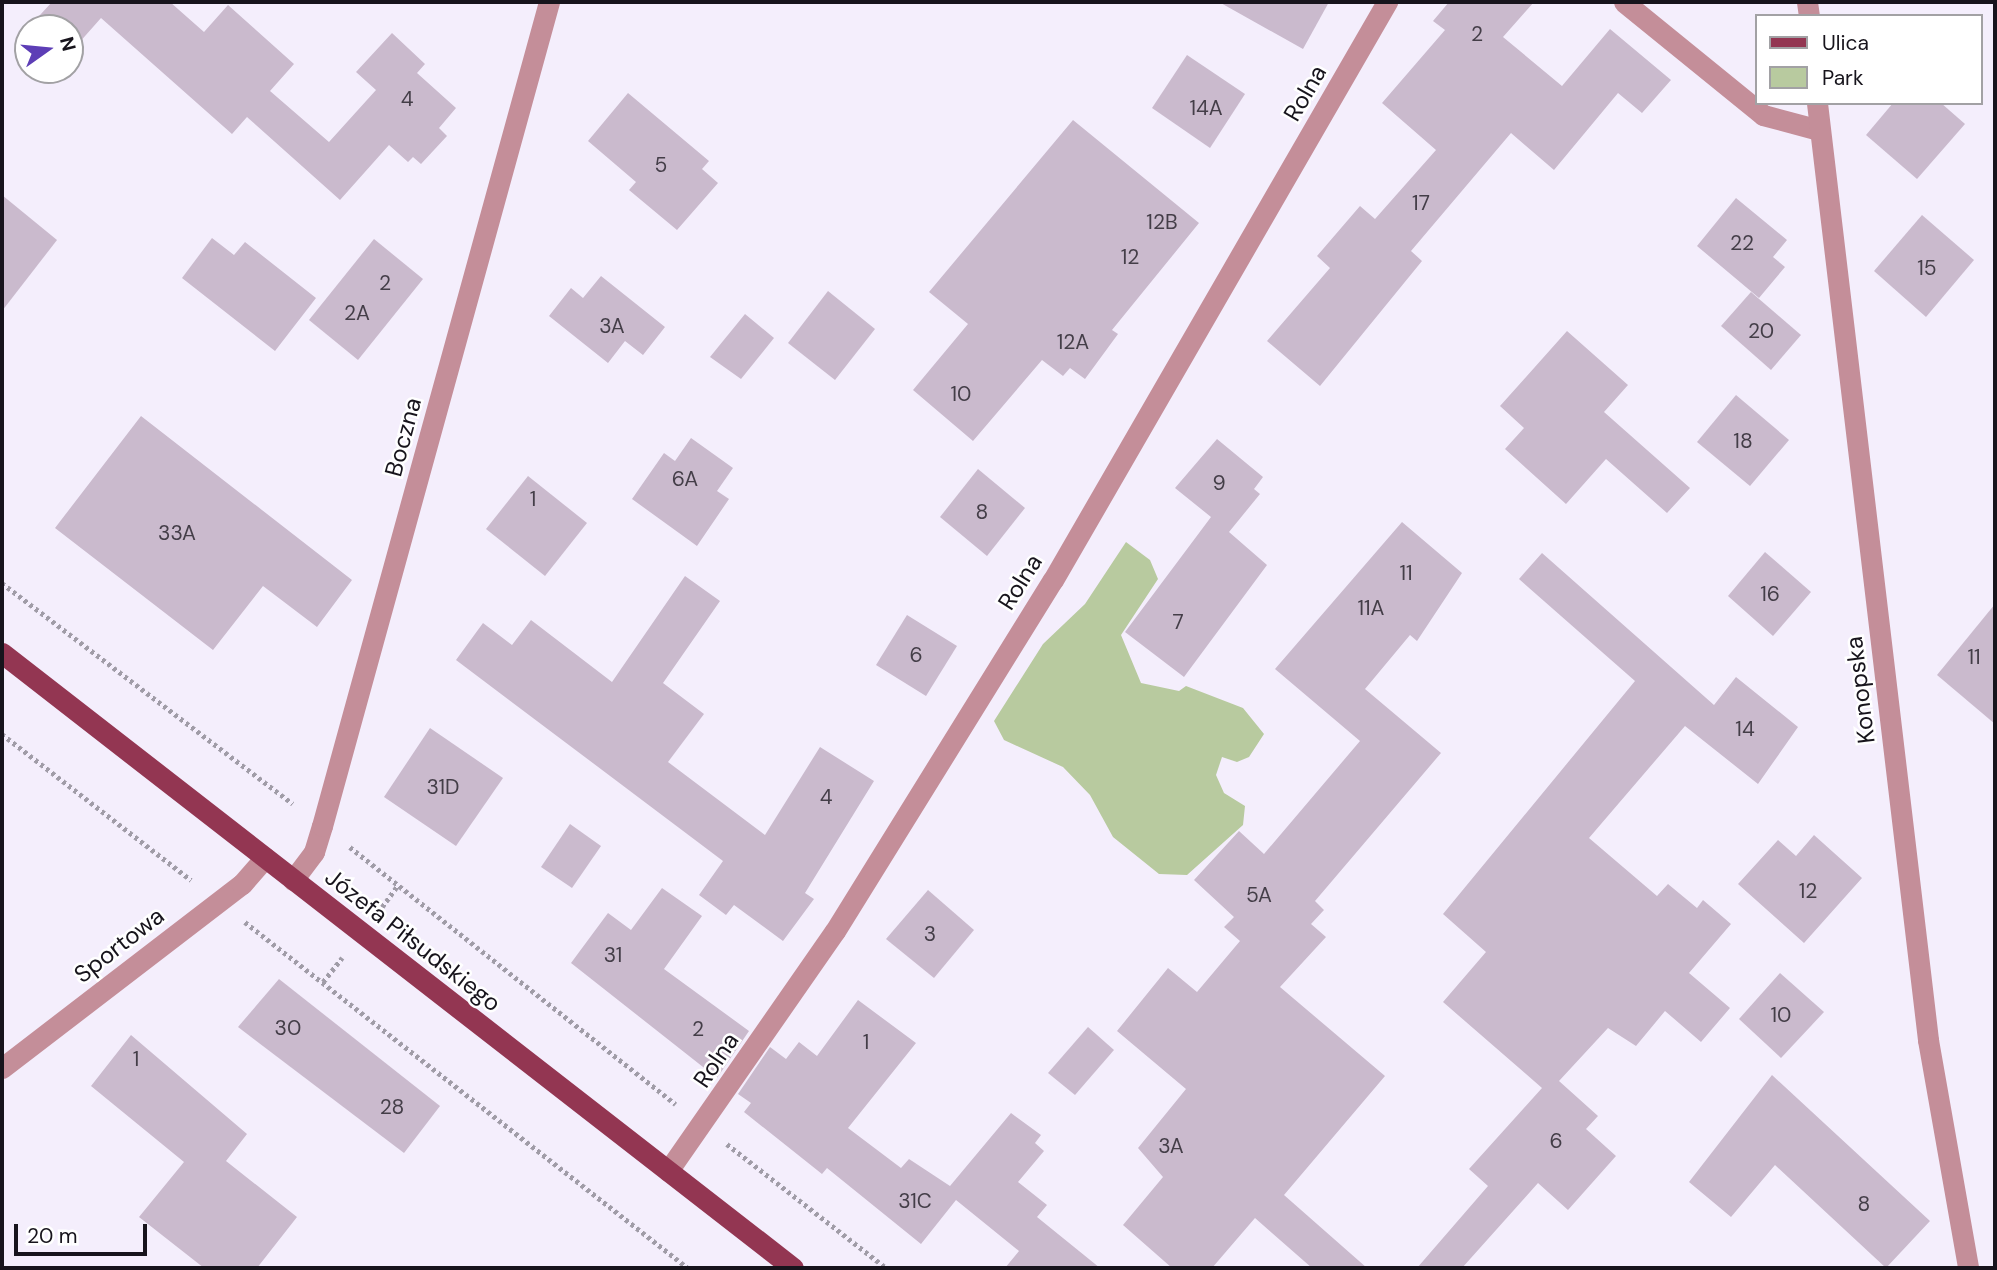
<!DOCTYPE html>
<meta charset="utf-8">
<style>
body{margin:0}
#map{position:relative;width:1997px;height:1270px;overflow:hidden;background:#f4eefc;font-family:"DM Sans",sans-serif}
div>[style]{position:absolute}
.green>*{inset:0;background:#b8ca9f}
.building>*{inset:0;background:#cabacd}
.path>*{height:4.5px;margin-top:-2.25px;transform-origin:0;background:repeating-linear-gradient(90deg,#a09ca7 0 3.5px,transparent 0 7px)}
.minor>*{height:21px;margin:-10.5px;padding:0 10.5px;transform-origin:10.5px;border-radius:10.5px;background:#c48e99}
.major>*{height:21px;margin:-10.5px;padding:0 10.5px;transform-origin:10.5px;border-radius:10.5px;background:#933652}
span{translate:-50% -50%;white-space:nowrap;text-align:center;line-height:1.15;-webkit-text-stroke:5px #fff;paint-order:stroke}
.number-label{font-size:21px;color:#443e48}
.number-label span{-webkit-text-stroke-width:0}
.street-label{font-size:24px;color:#17141c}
.frame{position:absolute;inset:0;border:4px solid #17141c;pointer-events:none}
.legend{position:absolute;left:1755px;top:14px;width:228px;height:91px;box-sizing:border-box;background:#fff;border:2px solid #a2a1a4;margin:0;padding:9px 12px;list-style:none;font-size:21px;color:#17141c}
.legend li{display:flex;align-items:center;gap:14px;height:35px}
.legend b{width:35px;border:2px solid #a2a1a4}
.north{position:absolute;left:14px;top:14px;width:70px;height:70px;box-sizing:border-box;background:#fff;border:2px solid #a2a1a4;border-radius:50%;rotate:75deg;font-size:19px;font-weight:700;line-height:28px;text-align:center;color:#17141c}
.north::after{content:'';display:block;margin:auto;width:24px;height:32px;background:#5d3eb6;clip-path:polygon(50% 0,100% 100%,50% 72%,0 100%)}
.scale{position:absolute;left:14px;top:1224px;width:133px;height:32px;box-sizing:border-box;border:4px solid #17141c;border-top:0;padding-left:9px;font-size:21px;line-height:24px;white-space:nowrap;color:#17141c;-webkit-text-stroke:5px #fff;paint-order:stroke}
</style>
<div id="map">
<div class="green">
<div style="clip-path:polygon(1126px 542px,1150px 560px,1158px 579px,1121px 635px,1141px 683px,1179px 691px,1186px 686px,1243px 708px,1264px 734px,1249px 757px,1237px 762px,1222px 757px,1216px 775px,1224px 793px,1245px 806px,1243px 825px,1187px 875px,1159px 874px,1113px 837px,1090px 795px,1063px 767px,1004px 740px,994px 721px,1043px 644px,1085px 604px)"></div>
</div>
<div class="building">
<div style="clip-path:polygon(52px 2px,170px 2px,204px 32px,228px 5px,294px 64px,270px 91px,329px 142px,376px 90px,356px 72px,392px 33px,425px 64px,417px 73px,456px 108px,439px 128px,447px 136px,421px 164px,413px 157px,408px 162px,389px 145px,340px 200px,247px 117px,232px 134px,101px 18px,70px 53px,70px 28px,28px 28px)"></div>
<div style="clip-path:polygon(1219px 2px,1329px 2px,1303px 49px)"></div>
<div style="clip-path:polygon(1449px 2px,1534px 2px,1503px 37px,1562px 86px,1610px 29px,1671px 80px,1642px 113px,1618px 93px,1554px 170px,1511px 133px,1411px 251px,1422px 261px,1320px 386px,1267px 341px,1330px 268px,1317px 256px,1360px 206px,1375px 219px,1436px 150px,1382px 103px,1445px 30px,1433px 21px)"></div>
<div style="clip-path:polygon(1187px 55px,1245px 94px,1210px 148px,1152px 108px)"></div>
<div style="clip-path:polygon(628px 93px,709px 161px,702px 169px,718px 183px,677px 230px,629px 190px,636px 182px,588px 141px)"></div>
<div style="clip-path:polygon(1893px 103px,1941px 103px,1965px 124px,1917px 179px,1866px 135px)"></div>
<div style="clip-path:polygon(1073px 120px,1199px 223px,1112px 330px,1118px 334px,1085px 379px,1070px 368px,1063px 376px,1042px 360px,973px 441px,913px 390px,968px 324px,929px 292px)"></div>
<div style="clip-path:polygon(2px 195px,57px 240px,2px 311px)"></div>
<div style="clip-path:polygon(1736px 198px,1787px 240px,1773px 257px,1785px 267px,1759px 298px,1697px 246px)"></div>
<div style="clip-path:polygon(1922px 215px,1974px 260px,1926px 317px,1874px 271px)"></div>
<div style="clip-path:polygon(212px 238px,234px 255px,245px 242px,316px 298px,275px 351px,182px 278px)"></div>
<div style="clip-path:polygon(374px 239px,423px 279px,358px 360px,309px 320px)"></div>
<div style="clip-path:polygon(601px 276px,665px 327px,643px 355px,625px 341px,608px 363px,549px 316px,571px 288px,583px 298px)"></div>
<div style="clip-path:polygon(828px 291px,875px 329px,835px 380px,788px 343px)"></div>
<div style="clip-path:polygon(1751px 292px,1801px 335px,1771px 370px,1721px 326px)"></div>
<div style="clip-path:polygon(745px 314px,774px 338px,741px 379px,710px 357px)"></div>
<div style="clip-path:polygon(1567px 331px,1628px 385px,1604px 412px,1690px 488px,1667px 513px,1606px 459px,1566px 504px,1505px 449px,1524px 428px,1500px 406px)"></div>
<div style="clip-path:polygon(1736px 395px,1789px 440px,1750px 486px,1697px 442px)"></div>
<div style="clip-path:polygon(141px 416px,352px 580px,317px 627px,263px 586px,213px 650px,55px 528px)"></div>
<div style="clip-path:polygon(691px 438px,733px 468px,717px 491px,729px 499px,697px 546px,632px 499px,664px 453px,675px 461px)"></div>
<div style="clip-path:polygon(1217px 439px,1263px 477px,1254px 489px,1260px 494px,1229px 532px,1267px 565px,1184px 677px,1125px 632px,1211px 517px,1175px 488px)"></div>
<div style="clip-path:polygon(978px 469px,1025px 508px,987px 556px,940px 517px)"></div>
<div style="clip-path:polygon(528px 476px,587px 523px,545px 576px,486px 529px)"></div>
<div style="clip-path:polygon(1402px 522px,1462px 573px,1417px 641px,1410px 635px,1365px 689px,1441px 753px,1315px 901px,1324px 910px,1311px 924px,1326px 937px,1280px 987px,1385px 1076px,1284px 1195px,1367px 1268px,1312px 1268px,1255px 1218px,1212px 1268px,1172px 1268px,1123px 1225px,1163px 1177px,1138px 1148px,1186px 1089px,1117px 1031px,1168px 968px,1197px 992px,1240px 941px,1224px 927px,1234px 917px,1194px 880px,1239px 831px,1264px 854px,1360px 741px,1275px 669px)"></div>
<div style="clip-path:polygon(1765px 552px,1811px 592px,1773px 636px,1728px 596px)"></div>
<div style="clip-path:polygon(1542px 553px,1714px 705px,1736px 677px,1798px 727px,1758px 784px,1685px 726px,1589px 838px,1657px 896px,1668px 884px,1697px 908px,1703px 900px,1731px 924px,1689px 973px,1730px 1008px,1701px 1042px,1665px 1011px,1636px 1046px,1608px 1028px,1559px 1081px,1598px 1116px,1586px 1129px,1616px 1156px,1568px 1210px,1538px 1183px,1462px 1268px,1417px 1268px,1488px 1186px,1469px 1169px,1542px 1088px,1443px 1002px,1486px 952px,1443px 914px,1635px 681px,1519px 579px)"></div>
<div style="clip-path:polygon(685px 576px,720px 601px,663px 683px,704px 714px,668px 762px,765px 835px,820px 747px,874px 781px,805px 893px,814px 899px,783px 941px,734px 905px,726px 915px,699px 895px,723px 861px,456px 660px,483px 623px,512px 645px,531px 620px,612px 682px)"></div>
<div style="clip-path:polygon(1995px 604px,1995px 724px,1937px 675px)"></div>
<div style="clip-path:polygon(907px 615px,957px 646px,926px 696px,876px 665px)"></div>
<div style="clip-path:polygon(430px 728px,503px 778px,456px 846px,384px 797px)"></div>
<div style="clip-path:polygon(570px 824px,601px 846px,572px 888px,541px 867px)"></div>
<div style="clip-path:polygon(1814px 835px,1862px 878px,1804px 943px,1738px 884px,1778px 840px,1796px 856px)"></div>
<div style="clip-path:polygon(662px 888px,702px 916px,664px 969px,749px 1031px,717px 1078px,571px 963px,608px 913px,631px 930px)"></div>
<div style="clip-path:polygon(928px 890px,974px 930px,934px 978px,886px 939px)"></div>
<div style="clip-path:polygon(1780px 973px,1824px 1012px,1781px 1058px,1739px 1019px)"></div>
<div style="clip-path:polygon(279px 979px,440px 1106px,404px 1153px,238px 1027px)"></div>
<div style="clip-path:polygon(858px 1000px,916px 1043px,848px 1128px,901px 1168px,909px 1159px,950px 1186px,1011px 1113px,1041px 1135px,1035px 1143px,1044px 1151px,1018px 1182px,1047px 1205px,1037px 1217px,1100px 1268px,1005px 1268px,1019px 1251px,956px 1200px,921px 1244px,827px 1168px,822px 1174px,744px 1112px,751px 1103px,738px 1094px,770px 1047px,786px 1059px,799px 1042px,817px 1056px)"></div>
<div style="clip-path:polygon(1088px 1027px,1114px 1050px,1075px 1095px,1048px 1073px)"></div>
<div style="clip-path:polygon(131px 1035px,247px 1134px,226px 1161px,297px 1217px,257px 1268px,204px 1268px,139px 1217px,184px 1162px,91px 1086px)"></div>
<div style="clip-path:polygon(1772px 1075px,1930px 1221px,1886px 1268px,1775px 1165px,1731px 1217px,1689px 1182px)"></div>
</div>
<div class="path">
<div style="left:2px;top:583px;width:365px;rotate:37.2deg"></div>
<div style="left:2px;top:734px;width:239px;rotate:37.7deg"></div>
<div style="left:350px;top:847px;width:415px;rotate:38.3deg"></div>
<div style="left:382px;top:907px;width:27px;rotate:-54deg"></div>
<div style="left:245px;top:922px;width:562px;rotate:37.99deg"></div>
<div style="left:323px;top:982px;width:31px;rotate:-52deg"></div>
<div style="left:727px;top:1144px;width:202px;rotate:37.9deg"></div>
</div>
<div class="minor">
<div style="left:1624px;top:2px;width:179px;rotate:39.1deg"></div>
<div style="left:1763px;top:115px;width:58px;rotate:15deg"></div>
<div style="left:1807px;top:2px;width:14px;rotate:82deg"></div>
<div style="left:1817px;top:103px;width:944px;rotate:83.24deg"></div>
<div style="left:1928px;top:1040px;width:231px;rotate:80deg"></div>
<div style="left:293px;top:880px;width:35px;rotate:-53deg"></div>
<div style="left:314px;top:852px;width:27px;rotate:-73deg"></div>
<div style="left:322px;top:826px;width:855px;rotate:-74.6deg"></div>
<div style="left:2px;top:1068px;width:302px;rotate:-37.5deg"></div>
<div style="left:242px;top:884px;width:35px;rotate:-49deg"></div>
<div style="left:668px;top:1171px;width:292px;rotate:-55.2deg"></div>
<div style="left:835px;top:931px;width:413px;rotate:-58.2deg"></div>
<div style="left:1053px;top:580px;width:668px;rotate:-59.98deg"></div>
</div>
<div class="major">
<div style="left:2px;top:653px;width:1002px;rotate:37.86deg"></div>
</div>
<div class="number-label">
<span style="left:1477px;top:34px">2</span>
<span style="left:407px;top:99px">4</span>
<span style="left:1206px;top:108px">14A</span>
<span style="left:661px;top:165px">5</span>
<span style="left:1421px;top:203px">17</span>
<span style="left:1162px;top:222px">12B</span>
<span style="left:1742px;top:243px">22</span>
<span style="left:1130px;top:257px">12</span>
<span style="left:1927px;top:268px">15</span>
<span style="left:385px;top:283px">2</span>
<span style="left:357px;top:313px">2A</span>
<span style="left:612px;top:326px">3A</span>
<span style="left:1761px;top:331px">20</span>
<span style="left:1073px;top:342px">12A</span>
<span style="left:961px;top:394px">10</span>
<span style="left:1743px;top:441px">18</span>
<span style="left:685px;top:479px">6A</span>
<span style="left:1219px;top:483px">9</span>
<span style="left:533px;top:499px">1</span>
<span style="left:982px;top:512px">8</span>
<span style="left:177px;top:533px">33A</span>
<span style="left:1406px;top:573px">11</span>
<span style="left:1770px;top:594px">16</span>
<span style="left:1371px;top:608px">11A</span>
<span style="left:1178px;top:622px">7</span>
<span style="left:916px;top:655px">6</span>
<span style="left:1974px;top:657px">11</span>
<span style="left:1745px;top:729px">14</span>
<span style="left:443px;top:787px">31D</span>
<span style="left:826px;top:797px">4</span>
<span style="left:1808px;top:891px">12</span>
<span style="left:1259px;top:895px">5A</span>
<span style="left:930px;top:934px">3</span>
<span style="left:613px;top:955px">31</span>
<span style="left:1781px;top:1015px">10</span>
<span style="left:288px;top:1028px">30</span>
<span style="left:698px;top:1029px">2</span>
<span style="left:866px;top:1042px">1</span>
<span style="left:136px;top:1059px">1</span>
<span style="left:392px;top:1107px">28</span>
<span style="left:1556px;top:1141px">6</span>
<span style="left:1171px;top:1146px">3A</span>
<span style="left:915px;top:1201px">31C</span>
<span style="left:1864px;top:1204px">8</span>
</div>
<div class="street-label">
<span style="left:1305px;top:93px;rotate:-60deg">Rolna</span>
<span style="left:403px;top:437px;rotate:-75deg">Boczna</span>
<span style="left:1020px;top:582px;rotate:-58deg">Rolna</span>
<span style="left:1860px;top:690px;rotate:-97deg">Konopska</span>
<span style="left:413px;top:940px;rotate:38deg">Józefa Piłsudskiego</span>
<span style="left:119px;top:945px;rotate:-38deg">Sportowa</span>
<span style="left:716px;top:1060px;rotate:-56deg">Rolna</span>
</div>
<div class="frame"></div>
<ul class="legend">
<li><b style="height:9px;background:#933652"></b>Ulica</li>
<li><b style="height:19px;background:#b8ca9f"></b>Park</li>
</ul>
<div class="north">N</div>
<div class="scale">20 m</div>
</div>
